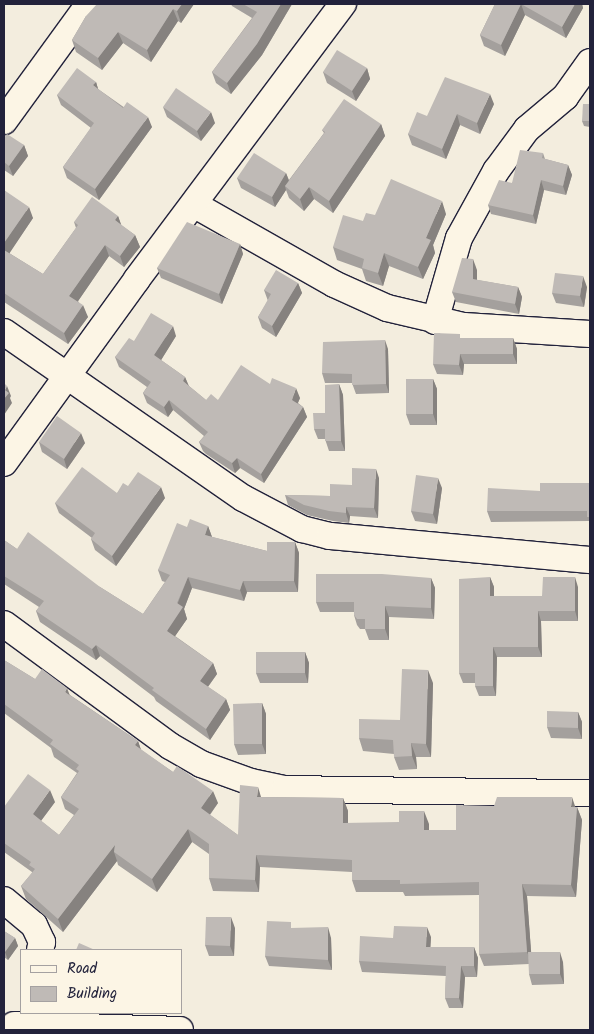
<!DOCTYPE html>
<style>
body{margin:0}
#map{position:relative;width:594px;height:1034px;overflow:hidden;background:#f3edde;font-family:Kalam,sans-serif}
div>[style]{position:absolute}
.roads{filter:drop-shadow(1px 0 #22223b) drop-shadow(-1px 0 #22223b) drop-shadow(0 1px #22223b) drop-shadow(0 -1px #22223b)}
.minor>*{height:26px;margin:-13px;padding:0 13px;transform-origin:13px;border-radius:13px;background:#fcf5e5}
.wall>*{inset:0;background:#a4a09d}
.shaded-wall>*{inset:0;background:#86827f}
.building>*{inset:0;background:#bfbab6}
span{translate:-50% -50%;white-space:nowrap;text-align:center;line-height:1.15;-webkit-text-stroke:4.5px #fcf5e5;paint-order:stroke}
.frame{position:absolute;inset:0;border:5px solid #22223b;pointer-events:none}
.legend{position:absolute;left:20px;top:949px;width:162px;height:65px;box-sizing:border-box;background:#fcf5e5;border:1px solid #a5a1a1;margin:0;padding:6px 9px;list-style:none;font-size:15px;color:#22223b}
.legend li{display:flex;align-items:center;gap:10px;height:25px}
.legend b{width:25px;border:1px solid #a5a1a1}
</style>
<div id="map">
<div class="roads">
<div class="minor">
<div style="left:4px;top:121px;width:145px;rotate:-54deg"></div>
<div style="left:195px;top:205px;width:160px;rotate:29.6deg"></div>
<div style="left:334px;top:284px;width:58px;rotate:24.4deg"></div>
<div style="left:387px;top:308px;width:79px;rotate:13.2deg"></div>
<div style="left:464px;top:326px;width:126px;rotate:3.6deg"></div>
<div style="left:435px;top:321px;width:86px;rotate:-73.9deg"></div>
<div style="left:459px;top:238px;width:77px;rotate:-61.1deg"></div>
<div style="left:496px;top:171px;width:52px;rotate:-53.6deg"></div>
<div style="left:527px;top:129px;width:50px;rotate:-40.1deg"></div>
<div style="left:565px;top:97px;width:43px;rotate:-54.5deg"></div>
<div style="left:4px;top:332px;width:291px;rotate:34.8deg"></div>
<div style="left:243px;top:498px;width:67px;rotate:27.7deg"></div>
<div style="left:302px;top:529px;width:29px;rotate:14deg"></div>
<div style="left:330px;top:536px;width:261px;rotate:5.3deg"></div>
<div style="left:4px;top:463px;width:227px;rotate:-54.1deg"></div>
<div style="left:137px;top:279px;width:344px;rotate:-53.2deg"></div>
<div style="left:4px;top:624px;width:206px;rotate:36.3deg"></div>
<div style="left:170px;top:746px;width:36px;rotate:30deg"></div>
<div style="left:201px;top:764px;width:53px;rotate:19.8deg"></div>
<div style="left:251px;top:782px;width:35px;rotate:12deg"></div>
<div style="left:285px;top:789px;width:305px;rotate:0.8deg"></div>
<div style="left:4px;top:900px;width:39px;rotate:40deg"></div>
<div style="left:34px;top:925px;width:19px;rotate:65deg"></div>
<div style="left:42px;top:942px;width:8px;rotate:104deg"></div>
<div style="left:14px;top:1025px;width:166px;rotate:1.7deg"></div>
</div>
</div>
<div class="wall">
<div style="clip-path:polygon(194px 4px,181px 23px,178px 21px,151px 62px,123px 43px,102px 70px,76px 52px,72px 40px,86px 16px)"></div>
<div style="clip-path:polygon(231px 4px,292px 4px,262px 55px,231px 94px,216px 83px,212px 72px,252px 18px,232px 6px)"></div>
<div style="clip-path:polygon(495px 4px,582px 4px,583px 8px,566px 38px,525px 15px,505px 56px,484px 46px,480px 35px)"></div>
<div style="clip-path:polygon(367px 68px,370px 79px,356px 101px,327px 83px,323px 72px)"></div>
<div style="clip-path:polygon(96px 82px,98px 89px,152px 127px,99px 200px,67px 178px,63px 167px,91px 128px,61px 105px,57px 95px)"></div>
<div style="clip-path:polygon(494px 104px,480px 134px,460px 125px,446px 159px,412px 145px,408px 134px,427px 116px)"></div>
<div style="clip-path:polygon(590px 104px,590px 127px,584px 126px,582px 121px)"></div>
<div style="clip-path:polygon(163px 107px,215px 123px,201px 141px,167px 117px)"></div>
<div style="clip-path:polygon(381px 124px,385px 136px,333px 213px,314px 199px,304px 211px,289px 198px,286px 190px,275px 207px,241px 188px,237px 178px,286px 173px,289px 180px,324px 133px,322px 130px)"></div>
<div style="clip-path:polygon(4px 138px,24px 145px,28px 156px,13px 176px,4px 170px)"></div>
<div style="clip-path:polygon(543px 153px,545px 159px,568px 165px,572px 175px,566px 195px,544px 190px,536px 224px,491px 214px,488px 205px,512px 183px)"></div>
<div style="clip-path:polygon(4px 190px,33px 218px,9px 253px,43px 274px,76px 228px,74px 222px,118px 216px,121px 225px,135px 235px,140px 247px,124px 267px,109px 256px,78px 301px,88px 317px,68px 344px,4px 302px)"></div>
<div style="clip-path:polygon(446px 214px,433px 245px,435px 253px,423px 279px,389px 266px,383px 286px,366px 281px,362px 269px,337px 260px,333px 247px,363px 221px,375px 215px)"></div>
<div style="clip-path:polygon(240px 244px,243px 254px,222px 304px,161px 278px,157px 268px)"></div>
<div style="clip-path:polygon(477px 270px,477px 280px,518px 287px,522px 297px,519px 314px,456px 302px,452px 292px)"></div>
<div style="clip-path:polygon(298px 283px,302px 293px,276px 337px,262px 328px,258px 317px,268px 301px,264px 290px)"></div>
<div style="clip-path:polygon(587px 287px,584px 307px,556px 303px,552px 293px)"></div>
<div style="clip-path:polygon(176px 336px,161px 360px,185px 377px,189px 386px,206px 400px,218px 400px,270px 384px,300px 398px,298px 403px,303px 407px,307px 417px,264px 483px,240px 468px,235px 473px,206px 454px,203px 451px,199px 442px,204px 436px,173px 410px,168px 417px,147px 403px,143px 393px,147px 387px,119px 367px,115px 357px,134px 341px)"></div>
<div style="clip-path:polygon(462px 338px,513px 338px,517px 349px,517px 364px,464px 364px,463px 375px,437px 374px,433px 364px)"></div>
<div style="clip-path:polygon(388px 349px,389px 393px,356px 394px,352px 383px,325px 383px,322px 373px)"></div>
<div style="clip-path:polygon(433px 379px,437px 389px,437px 425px,410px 425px,406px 414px)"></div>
<div style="clip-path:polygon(339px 384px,343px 395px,345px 451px,329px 451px,325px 439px,318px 439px,314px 429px,325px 413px)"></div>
<div style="clip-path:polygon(39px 442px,85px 443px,67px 469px,42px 452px)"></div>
<div style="clip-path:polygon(379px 478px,378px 518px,350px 516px,349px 523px,333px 521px,307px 515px,288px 505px,285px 495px,330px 496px,352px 485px)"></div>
<div style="clip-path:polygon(590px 483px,590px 525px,589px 521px,491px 522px,487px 511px,540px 491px)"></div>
<div style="clip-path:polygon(128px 486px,165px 498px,116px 566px,95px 550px,91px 539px,92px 538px,59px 513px,55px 503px,117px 493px)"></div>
<div style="clip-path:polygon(442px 488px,437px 524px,415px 521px,411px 511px)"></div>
<div style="clip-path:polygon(208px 526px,212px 537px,267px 551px,295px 542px,299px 553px,298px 592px,247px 592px,244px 601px,192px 588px,184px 609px,187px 619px,175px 636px,213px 663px,217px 674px,208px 687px,226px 699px,230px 710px,210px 740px,156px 701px,154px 697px,100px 656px,96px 660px,40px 622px,36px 611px,39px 607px,4px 584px,4px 540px,17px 549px,100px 587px,143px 614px,165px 582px,162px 581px,158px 570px,187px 527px)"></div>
<div style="clip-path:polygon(490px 577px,494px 587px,494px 596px,542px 596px,578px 587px,578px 621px,541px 621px,542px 657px,497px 657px,496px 696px,479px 696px,475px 686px,475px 683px,463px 683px,459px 673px)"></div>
<div style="clip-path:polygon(431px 578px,435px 588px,434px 619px,389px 617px,389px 640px,369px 640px,365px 629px,360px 629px,357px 625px,354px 615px,354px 612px,320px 612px,316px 602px)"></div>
<div style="clip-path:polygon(305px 652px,309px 663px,308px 683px,260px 683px,256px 673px)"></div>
<div style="clip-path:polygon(4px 660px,35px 679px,70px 695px,138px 741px,141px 750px,218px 803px,210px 815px,238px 835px,261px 797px,343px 798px,348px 811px,348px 823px,429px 824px,429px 830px,456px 830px,577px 807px,582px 820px,576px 897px,527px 896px,531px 952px,563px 962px,564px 984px,532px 985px,529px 974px,529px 964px,484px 966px,479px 954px,479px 895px,405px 896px,403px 892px,356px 892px,352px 880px,352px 872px,260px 867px,259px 892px,213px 891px,209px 878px,209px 854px,192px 842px,157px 892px,118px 865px,117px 861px,63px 932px,26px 899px,21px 886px,32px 873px,32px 872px,4px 852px,4px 807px,55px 802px,41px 821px,59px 835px,74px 815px,65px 809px,61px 797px,77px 773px,54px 757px,51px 748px,4px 713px)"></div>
<div style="clip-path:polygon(433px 683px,431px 757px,416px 757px,417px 769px,399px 770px,394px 757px,394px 754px,363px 751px,359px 738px,400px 720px)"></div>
<div style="clip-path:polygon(262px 703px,266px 714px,266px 754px,238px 755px,234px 744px)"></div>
<div style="clip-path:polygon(578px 712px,582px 722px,582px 739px,551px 738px,547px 727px)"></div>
<div style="clip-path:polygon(235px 928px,234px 956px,209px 956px,205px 945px)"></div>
<div style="clip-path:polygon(293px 928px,331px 938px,332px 970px,269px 966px,265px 956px)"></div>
<div style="clip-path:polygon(4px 931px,15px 938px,18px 946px,8px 960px,4px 957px)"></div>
<div style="clip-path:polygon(431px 937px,430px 947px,474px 947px,478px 958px,477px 977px,465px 977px,463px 1008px,449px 1008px,445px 998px,446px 976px,362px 972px,359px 961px,393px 938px)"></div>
</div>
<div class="shaded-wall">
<div style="clip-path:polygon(182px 4px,194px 4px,181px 23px,177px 11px)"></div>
<div style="clip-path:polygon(281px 4px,292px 4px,262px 55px,231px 94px,227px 83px)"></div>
<div style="clip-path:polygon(521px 4px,525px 15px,505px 56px,501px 45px)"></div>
<div style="clip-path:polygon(575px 4px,582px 4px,583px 8px,566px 38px,562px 27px)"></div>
<div style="clip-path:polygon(173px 9px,178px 21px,151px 62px,147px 50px)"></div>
<div style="clip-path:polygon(118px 32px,123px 43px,102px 70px,98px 58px)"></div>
<div style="clip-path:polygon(367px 68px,370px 79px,356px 101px,352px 91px)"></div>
<div style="clip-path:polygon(96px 82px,99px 92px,93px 85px)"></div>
<div style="clip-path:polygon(490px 94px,494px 104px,480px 134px,477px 123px)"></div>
<div style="clip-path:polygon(211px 112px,215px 123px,201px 141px,197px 131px)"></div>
<div style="clip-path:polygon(457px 114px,460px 125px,446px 159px,442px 149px)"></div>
<div style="clip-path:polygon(148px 117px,152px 127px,99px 200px,95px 189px)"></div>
<div style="clip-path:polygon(381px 124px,385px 136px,333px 213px,329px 201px)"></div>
<div style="clip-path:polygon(24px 145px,28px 156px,13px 176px,9px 166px)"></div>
<div style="clip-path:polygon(568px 165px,572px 175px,566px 195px,563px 186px)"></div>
<div style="clip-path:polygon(286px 173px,290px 184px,285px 186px,286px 190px,275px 207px,272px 197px)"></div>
<div style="clip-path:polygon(541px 180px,544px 190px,536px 224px,533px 215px)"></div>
<div style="clip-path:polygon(309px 187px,314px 199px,304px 211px,300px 199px)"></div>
<div style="clip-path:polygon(442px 201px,446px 214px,433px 245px,435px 253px,423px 279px,418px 267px,426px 238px)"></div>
<div style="clip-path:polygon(29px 207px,33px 218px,5px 260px,4px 257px,4px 243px)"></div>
<div style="clip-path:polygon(118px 216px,122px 227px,115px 220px)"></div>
<div style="clip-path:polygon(135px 235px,140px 247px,124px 267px,120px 256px)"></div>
<div style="clip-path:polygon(240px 244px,243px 254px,222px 304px,219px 294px)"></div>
<div style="clip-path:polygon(105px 245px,109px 256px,74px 307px,69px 296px)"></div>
<div style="clip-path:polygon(384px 253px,389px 266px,383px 286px,378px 273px)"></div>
<div style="clip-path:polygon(473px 259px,477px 270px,477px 290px,473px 279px)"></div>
<div style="clip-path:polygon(583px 276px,587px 287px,584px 307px,580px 296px)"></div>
<div style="clip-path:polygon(298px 283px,302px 293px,276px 337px,272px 326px)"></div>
<div style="clip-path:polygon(518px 287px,522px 297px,519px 314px,515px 304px)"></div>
<div style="clip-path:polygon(83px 305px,88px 317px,68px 344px,64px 333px)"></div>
<div style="clip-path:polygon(173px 326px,176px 336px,158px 365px,154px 355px)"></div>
<div style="clip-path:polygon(513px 338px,517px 349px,517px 364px,513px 354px)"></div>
<div style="clip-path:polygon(385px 340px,388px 349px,389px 393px,386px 384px)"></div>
<div style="clip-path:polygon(460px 354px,464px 364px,463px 375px,459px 365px)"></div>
<div style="clip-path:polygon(185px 377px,189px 387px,183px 381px)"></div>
<div style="clip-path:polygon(433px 379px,437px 389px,437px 425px,433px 414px)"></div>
<div style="clip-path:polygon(339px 384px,343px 395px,345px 451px,341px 441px)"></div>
<div style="clip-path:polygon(7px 386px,11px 396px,10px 398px,12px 403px,4px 415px,5px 390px)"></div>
<div style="clip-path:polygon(296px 388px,300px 398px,295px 409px,292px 400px)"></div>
<div style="clip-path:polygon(169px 400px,173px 410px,168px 417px,164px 407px)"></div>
<div style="clip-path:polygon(303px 407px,307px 417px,264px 483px,261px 474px)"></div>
<div style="clip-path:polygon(81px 433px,85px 443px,67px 469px,64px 459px)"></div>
<div style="clip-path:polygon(237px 458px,240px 468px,235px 473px,232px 463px)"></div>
<div style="clip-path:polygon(376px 469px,379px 478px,378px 518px,374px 508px)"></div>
<div style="clip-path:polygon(438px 478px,442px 488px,437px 524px,433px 514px)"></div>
<div style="clip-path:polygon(161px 487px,165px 498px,116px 566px,112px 556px)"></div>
<div style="clip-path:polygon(346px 507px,350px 516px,349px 523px,346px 513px)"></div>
<div style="clip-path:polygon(208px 526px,212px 537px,205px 535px)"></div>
<div style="clip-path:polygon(295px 542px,299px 553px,298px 592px,294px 581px)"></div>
<div style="clip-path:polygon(188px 577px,192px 588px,184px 609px,187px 619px,171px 642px,167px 631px)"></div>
<div style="clip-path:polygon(490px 577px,494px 587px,494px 606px,490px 596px)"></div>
<div style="clip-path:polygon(575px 577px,578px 587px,578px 621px,575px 611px)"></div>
<div style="clip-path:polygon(431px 578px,435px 588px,434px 619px,431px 608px)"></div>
<div style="clip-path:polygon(243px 581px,247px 592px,244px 601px,240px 590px)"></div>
<div style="clip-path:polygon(385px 606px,389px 617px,389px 640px,385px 629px)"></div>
<div style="clip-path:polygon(538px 611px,541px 621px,542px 657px,538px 647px)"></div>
<div style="clip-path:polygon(96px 645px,100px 656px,96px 660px,92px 649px)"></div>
<div style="clip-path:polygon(493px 647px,497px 657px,496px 696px,493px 686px)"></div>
<div style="clip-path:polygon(305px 652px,309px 663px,308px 683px,305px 673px)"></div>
<div style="clip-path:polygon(213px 663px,217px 674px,204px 692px,200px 681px)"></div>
<div style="clip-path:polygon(428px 670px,433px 683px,431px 757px,426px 744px)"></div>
<div style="clip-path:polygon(67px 688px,72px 701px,65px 692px)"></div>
<div style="clip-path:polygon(226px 699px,230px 710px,210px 740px,206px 729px)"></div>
<div style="clip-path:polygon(262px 703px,266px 714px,266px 754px,262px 744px)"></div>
<div style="clip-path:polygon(578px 712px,582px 722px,582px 739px,578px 728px)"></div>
<div style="clip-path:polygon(138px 741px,142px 753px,135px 745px)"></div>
<div style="clip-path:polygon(411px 743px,416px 757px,417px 769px,412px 756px)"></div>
<div style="clip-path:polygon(258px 787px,262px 800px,257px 797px)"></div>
<div style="clip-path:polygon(50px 790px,55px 802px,37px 826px,33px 814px)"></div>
<div style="clip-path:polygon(213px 791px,218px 803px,205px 821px,201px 808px)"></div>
<div style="clip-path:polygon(572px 797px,576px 809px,571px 807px)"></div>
<div style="clip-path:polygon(343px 798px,348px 811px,348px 835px,343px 823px)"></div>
<div style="clip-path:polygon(577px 807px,582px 820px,576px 897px,571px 885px)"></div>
<div style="clip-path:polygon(424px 811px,429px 824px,429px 843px,424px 830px)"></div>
<div style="clip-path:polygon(188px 829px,192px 842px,157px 892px,152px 879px)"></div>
<div style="clip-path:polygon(115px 845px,114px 852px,117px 861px,63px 932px,58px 919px)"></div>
<div style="clip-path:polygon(256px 855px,260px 867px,259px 892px,255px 880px)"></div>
<div style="clip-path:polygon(522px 884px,527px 896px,532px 964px,527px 952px)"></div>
<div style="clip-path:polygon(231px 917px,235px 928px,234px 956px,230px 946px)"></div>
<div style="clip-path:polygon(328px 927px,331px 938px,332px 970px,328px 960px)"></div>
<div style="clip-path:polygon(427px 927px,431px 937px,430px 957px,426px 947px)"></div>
<div style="clip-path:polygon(15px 938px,18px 946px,8px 960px,5px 952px)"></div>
<div style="clip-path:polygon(474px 947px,478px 958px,477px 977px,474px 966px)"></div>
<div style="clip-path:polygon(560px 952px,563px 962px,564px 984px,560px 974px)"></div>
<div style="clip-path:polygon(461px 966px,465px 977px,463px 1008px,459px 998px)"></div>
</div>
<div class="building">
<div style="clip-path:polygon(97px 4px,182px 4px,177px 11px,173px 9px,147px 50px,118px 32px,98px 58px,72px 40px,86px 16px)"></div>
<div style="clip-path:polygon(243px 4px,281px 4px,257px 44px,227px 83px,212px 72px,257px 12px)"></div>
<div style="clip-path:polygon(495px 4px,575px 4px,562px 27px,521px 4px,501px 45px,480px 35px)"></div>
<div style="clip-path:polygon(337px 50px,367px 68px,352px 91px,323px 72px)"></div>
<div style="clip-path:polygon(77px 68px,96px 82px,93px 85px,123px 108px,127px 102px,148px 117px,95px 189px,63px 167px,94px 123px,57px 95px)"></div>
<div style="clip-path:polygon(445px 77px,490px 94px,477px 123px,457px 114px,442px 149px,408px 134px,417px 112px,427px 116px)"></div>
<div style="clip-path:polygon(176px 88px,211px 112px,197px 131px,163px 107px)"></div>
<div style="clip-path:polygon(344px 99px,381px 124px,329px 201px,309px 187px,300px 199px,285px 186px,325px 132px,322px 130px)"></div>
<div style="clip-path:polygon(583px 104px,590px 104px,590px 121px,582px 121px)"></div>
<div style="clip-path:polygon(7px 134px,24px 145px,9px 166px,4px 162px,4px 138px)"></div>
<div style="clip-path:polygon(520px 150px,543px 153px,542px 158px,568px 165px,563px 186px,541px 180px,533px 215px,488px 205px,499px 180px,512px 183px)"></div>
<div style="clip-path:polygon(254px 153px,286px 173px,272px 197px,237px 178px)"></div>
<div style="clip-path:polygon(391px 179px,442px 201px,426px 238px,431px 240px,418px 267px,384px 253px,378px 273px,362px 268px,364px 259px,333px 247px,343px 215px,363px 221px,366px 213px,375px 215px)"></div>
<div style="clip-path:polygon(4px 190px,29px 207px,4px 243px)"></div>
<div style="clip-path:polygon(92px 197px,118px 216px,115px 220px,135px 235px,120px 256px,105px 245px,69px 296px,83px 305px,64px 333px,4px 293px,4px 250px,43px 274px,78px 225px,74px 222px)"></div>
<div style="clip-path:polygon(187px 222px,240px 244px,219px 294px,157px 268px)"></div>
<div style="clip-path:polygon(462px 258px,473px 259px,473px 279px,518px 287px,515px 304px,452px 292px)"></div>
<div style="clip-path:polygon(276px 270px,298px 283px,272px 326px,258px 317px,271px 294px,264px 290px)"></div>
<div style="clip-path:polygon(555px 273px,583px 276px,580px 296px,552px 293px)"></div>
<div style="clip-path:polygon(151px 313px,173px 326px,154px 355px,185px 377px,183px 381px,206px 400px,211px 394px,218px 400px,241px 365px,270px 384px,272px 378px,296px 388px,292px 400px,303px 407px,261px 474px,237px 458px,232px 463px,202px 444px,199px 442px,208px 432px,169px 400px,164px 407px,143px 393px,151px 382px,115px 357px,129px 338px,134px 341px)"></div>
<div style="clip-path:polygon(434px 333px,460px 334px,460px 338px,513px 338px,513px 354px,460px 354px,459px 365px,433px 364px)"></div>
<div style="clip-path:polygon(385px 340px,386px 384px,352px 385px,352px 374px,322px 373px,323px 342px)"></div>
<div style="clip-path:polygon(406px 379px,433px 379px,433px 414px,406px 414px)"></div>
<div style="clip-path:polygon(4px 383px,7px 386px,5px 390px,9px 393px,4px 399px)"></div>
<div style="clip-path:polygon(339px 384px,341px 441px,325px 441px,325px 429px,314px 429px,313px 413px,325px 413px,325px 385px)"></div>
<div style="clip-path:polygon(57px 416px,81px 433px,64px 459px,39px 442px)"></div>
<div style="clip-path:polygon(82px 467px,117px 493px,123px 483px,128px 486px,138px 472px,161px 487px,112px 556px,91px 539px,95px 533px,55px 503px)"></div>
<div style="clip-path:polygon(352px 468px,376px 469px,374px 508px,346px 507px,346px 513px,329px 511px,304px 505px,285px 495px,330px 496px,330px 484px,352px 485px)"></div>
<div style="clip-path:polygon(416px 475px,438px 478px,433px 514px,411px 511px)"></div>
<div style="clip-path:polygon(540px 483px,590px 483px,590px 517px,587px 517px,587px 511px,487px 511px,488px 488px,540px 491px)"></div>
<div style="clip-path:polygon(190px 519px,208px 526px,205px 535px,267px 551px,267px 542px,295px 542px,294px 581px,243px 581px,240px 590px,188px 577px,177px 603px,183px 607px,167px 631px,213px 663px,200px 681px,226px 699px,206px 729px,152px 690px,154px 688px,96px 645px,92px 649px,36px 611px,44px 601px,4px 576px,4px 540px,17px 549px,28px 532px,100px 587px,143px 614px,170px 575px,158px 570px,177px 523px,187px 527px)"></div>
<div style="clip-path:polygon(316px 574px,382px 574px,431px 578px,431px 608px,385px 606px,385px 629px,365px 629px,365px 619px,357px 619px,354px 615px,354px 602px,316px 602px)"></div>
<div style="clip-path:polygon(490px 577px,490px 596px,542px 596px,543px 577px,575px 577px,575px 611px,538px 611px,538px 647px,493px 647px,493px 686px,475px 686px,475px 673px,459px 673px,459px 579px)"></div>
<div style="clip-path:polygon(256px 652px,305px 652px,305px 673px,256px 673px)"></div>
<div style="clip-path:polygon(4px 660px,35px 679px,42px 669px,67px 688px,65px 692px,138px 741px,135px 745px,173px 772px,177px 766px,213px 791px,201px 808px,238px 835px,240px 785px,258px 787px,257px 797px,343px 798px,343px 823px,399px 822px,399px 811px,424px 811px,424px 830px,456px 830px,456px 805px,494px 806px,497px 797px,572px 797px,571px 807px,577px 807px,571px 885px,522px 884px,527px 952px,479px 954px,479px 882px,400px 884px,400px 880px,352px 880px,352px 860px,256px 855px,255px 880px,209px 878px,209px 844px,188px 829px,152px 879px,114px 852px,115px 845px,58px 919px,21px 886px,35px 869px,29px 865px,31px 862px,4px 843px,4px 807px,28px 774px,50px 790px,33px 814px,59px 835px,79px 809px,61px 797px,79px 771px,76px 769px,79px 765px,50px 744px,53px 740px,4px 704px)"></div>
<div style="clip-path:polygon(402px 669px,428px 670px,426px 744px,411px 743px,412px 756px,394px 757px,393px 740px,359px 738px,359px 719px,400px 720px)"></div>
<div style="clip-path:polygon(262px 703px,262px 744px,234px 744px,233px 704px)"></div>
<div style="clip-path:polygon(547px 711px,578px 712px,578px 728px,547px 727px)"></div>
<div style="clip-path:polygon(206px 917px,231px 917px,230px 946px,205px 945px)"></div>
<div style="clip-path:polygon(267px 921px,291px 922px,291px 928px,328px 927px,328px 960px,265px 956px)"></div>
<div style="clip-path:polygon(394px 926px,427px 927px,426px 947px,474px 947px,474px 966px,461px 966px,459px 998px,445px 998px,446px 966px,359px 961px,360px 936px,393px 938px)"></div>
<div style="clip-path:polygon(4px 931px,15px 938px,5px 952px,4px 951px)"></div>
<div style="clip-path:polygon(79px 943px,95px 950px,76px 950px)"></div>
<div style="clip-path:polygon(528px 952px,560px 952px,560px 974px,529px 974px)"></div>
</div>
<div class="frame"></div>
<ul class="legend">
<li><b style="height:6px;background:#fcf5e5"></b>Road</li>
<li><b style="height:14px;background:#bfbab6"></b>Building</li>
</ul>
</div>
